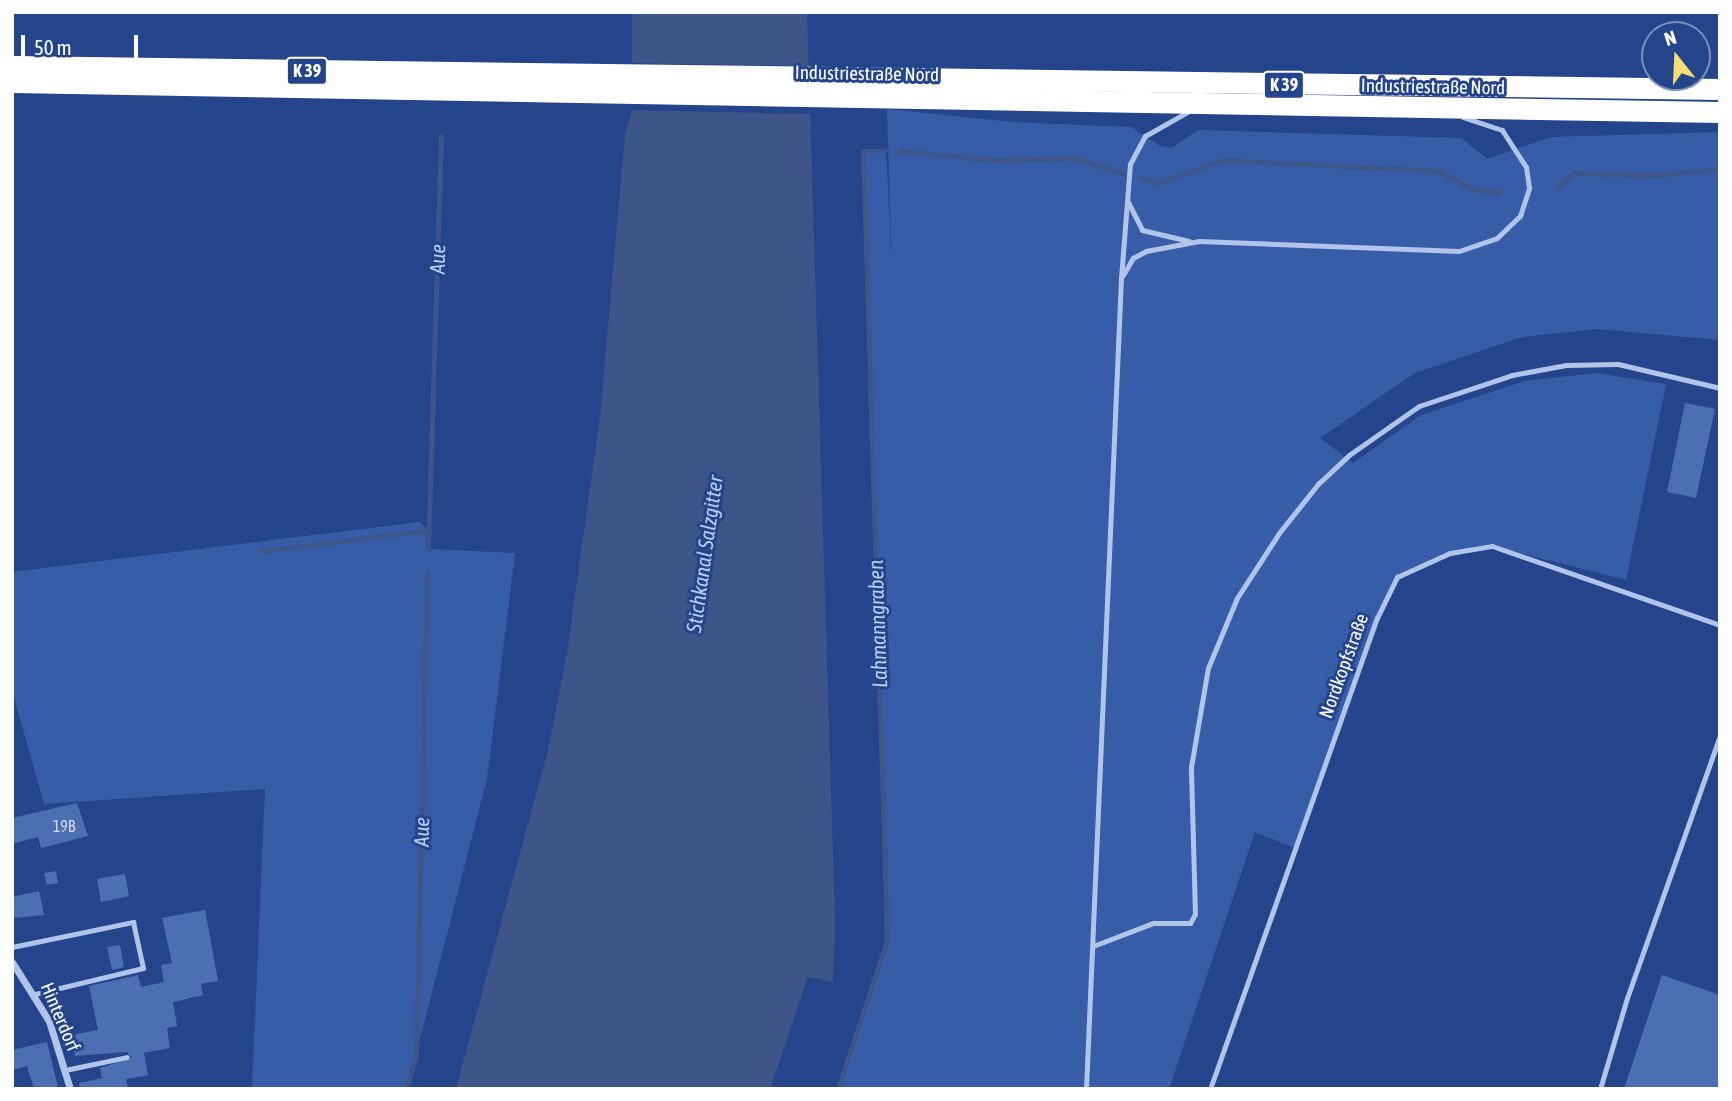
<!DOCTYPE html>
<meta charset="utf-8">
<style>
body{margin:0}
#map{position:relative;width:1732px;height:1101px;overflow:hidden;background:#24458c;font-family:"Asap Condensed",sans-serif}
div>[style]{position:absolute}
.green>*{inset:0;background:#385da8}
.water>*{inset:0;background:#3d5589}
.pier>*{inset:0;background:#24458c}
.stream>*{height:4.5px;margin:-2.25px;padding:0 2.25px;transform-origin:2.25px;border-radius:2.25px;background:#3d5589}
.building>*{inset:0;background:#4c6eb2}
.lane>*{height:5px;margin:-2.5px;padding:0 2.5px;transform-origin:2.5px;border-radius:2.5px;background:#b1c5eb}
.street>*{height:7px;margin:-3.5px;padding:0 3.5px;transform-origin:3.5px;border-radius:3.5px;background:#b1c5eb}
.highway>*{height:21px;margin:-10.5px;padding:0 10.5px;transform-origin:10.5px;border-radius:10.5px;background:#fff}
span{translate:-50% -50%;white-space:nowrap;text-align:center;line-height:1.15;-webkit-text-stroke:6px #24458c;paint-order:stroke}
.number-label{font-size:16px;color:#d2dbec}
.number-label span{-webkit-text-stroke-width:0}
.shield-label span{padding:2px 5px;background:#24458c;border:2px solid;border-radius:5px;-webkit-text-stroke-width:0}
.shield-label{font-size:18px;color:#fff;font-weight:700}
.street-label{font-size:19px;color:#fff}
.water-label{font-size:21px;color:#bdcff2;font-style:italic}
.frame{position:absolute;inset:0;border:14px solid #fff;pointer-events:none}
.north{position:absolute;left:1641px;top:21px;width:70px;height:70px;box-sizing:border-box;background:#24458c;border:2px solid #7c8fba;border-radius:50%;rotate:342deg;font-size:19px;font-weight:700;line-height:28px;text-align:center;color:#fff}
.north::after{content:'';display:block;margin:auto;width:24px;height:32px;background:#f5df75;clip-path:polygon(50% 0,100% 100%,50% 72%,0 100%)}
.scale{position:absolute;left:21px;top:35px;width:117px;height:32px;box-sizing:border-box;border:4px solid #fff;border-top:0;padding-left:9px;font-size:21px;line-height:24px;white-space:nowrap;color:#fff;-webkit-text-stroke:5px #24458c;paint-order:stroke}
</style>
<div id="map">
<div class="green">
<div style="clip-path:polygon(887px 109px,1012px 122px,1131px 127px,1160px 146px,1172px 148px,1198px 130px,1461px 138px,1487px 159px,1551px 137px,1720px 132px,1720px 340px,1597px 329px,1522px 337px,1415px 373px,1320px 438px,1353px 463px,1421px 415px,1525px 381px,1596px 373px,1666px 384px,1626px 580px,1492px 546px,1450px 553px,1397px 577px,1377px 618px,1295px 848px,1255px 832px,1169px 1089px,838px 1089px,887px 941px,863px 151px,886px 151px,892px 268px)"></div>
<div style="clip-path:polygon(419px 522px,429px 530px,429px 549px,515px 553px,487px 779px,407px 1089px,252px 1089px,265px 789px,44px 804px,12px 690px,12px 572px)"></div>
</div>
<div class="water">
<div style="clip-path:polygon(632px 12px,807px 12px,835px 919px,833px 982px,808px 977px,770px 1089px,456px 1089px,548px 750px,567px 653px,600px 417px,625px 134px,632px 111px)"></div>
</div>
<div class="pier">
<div style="clip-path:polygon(630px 63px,812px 66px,813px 114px,628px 110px)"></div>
</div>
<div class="stream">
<div style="left:900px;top:151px;width:94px;rotate:5.5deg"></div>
<div style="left:994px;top:160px;width:80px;rotate:-1.4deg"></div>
<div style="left:1074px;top:158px;width:51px;rotate:17deg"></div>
<div style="left:1141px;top:178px;width:17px;rotate:17deg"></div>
<div style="left:1157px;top:183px;width:71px;rotate:-18.9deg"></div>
<div style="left:1224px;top:160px;width:215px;rotate:2.9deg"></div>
<div style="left:1439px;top:171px;width:38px;rotate:28deg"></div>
<div style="left:1473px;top:189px;width:25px;rotate:7deg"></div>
<div style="left:1558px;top:187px;width:21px;rotate:-43deg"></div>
<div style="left:1573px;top:173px;width:84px;rotate:1.4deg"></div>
<div style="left:1657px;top:175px;width:63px;rotate:-5.4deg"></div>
<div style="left:428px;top:549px;width:412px;rotate:-88.2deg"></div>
<div style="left:263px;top:551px;width:167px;rotate:-7.2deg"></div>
<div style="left:406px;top:1089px;width:34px;rotate:-73deg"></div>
<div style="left:416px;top:1057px;width:483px;rotate:-88.7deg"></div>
<div style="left:838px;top:1089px;width:156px;rotate:-71.7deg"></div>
<div style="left:887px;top:941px;width:790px;rotate:-91.74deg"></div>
<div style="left:863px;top:151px;width:23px"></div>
</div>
<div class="building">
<div style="clip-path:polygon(1685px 403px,1715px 409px,1696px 498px,1667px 492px)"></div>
<div style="clip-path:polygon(77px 803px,88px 836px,41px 848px,38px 837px,12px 844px,12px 818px)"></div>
<div style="clip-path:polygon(56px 871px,58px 883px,47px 885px,44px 873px)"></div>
<div style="clip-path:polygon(125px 874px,129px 896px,101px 902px,97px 879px)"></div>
<div style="clip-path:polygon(39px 891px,44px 915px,12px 918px,12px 897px)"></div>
<div style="clip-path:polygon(205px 910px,218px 981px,201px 984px,203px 995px,173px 1002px,177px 1026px,167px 1028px,170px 1048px,144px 1053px,148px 1075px,126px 1079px,128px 1089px,80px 1089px,79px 1083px,102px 1078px,100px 1068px,132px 1058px,127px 1052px,75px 1056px,71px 1035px,98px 1030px,89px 986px,138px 975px,141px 987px,164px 982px,161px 965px,172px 963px,162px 918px)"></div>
<div style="clip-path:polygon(120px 945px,124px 967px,112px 970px,107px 947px)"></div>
<div style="clip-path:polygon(1662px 975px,1720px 995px,1720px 1089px,1624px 1089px)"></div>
<div style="clip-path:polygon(47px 1042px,58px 1087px,34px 1089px,27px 1066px,12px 1070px,12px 1050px)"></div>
</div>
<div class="lane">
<div style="left:1128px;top:202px;width:31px;rotate:63deg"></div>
<div style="left:1142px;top:230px;width:48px;rotate:13.2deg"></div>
<div style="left:1123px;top:275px;width:20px;rotate:-60deg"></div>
<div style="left:1133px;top:258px;width:15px;rotate:-28deg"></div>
<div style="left:1146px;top:251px;width:54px;rotate:-10.7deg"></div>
<div style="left:1199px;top:241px;width:260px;rotate:2.2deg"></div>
<div style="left:1459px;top:251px;width:40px;rotate:-18.9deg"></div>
<div style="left:1497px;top:238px;width:32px;rotate:-44deg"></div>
<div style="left:1520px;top:216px;width:29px;rotate:-72deg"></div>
<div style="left:1529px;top:188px;width:21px;rotate:-98deg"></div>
<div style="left:1526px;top:167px;width:44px;rotate:-123deg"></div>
<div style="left:1502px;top:130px;width:41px;rotate:-161.6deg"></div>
<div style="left:1093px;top:946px;width:64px;rotate:-21deg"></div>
<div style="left:1153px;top:923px;width:37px"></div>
<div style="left:1190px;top:923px;width:10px;rotate:-61deg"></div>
<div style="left:1195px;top:914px;width:147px;rotate:-91.6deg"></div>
<div style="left:1191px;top:767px;width:100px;rotate:-80.3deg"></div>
<div style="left:1208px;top:668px;width:76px;rotate:-67.5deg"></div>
<div style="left:1237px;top:598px;width:77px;rotate:-57.1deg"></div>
<div style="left:1279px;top:533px;width:63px;rotate:-51.5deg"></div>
<div style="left:1318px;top:484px;width:42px;rotate:-43.1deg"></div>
<div style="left:1349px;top:455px;width:85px;rotate:-35deg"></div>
<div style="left:1419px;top:406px;width:98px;rotate:-18.4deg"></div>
<div style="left:1512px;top:375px;width:55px;rotate:-10.5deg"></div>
<div style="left:1566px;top:365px;width:52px;rotate:-1.1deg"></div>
<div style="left:1618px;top:364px;width:105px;rotate:13.2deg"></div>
<div style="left:12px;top:947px;width:124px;rotate:-11.7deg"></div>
<div style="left:133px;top:922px;width:47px;rotate:77.7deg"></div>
<div style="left:143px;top:968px;width:111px;rotate:166.5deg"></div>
<div style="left:65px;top:1070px;width:63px;rotate:-11.8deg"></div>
<div style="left:1086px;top:1089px;width:812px;rotate:-87.53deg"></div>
<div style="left:1121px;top:278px;width:114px;rotate:-85.5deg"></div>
<div style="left:1130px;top:164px;width:32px;rotate:-62deg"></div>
<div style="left:1145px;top:136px;width:51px;rotate:-29.6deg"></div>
<div style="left:1210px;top:1089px;width:500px;rotate:-70.5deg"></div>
<div style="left:1377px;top:618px;width:46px;rotate:-64deg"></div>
<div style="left:1397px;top:577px;width:58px;rotate:-24.4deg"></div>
<div style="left:1450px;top:553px;width:43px;rotate:-9.5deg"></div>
<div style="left:1492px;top:546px;width:241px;rotate:19.1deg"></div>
<div style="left:1600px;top:1089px;width:95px;rotate:-73.5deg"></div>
<div style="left:1627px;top:998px;width:278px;rotate:-70.5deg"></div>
</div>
<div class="street">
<div style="left:12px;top:962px;width:70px;rotate:57.9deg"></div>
<div style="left:49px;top:1021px;width:71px;rotate:72.8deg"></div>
</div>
<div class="highway">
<div style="left:12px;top:66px;width:1708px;rotate:0.77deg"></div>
<div style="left:12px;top:82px;width:1708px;rotate:1.01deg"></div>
</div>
<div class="number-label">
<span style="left:64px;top:826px">19B</span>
</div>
<div class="shield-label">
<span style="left:307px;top:71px">K 39</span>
<span style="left:1284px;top:85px">K 39</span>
</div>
<div class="street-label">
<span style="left:867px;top:74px;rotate:1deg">Industriestraße Nord</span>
<span style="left:1433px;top:87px;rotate:1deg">Industriestraße Nord</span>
<span style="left:1344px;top:666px;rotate:-70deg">Nordkopfstraße</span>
<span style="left:60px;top:1017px;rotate:67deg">Hinterdorf</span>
</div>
<div class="water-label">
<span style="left:437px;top:259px;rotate:-88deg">Aue</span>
<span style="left:704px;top:554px;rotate:-82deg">Stichkanal Salzgitter</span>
<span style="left:877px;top:624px;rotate:-92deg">Lahmanngraben</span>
<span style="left:421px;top:832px;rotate:-89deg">Aue</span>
</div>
<div class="frame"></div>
<div class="north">N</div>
<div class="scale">50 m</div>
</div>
